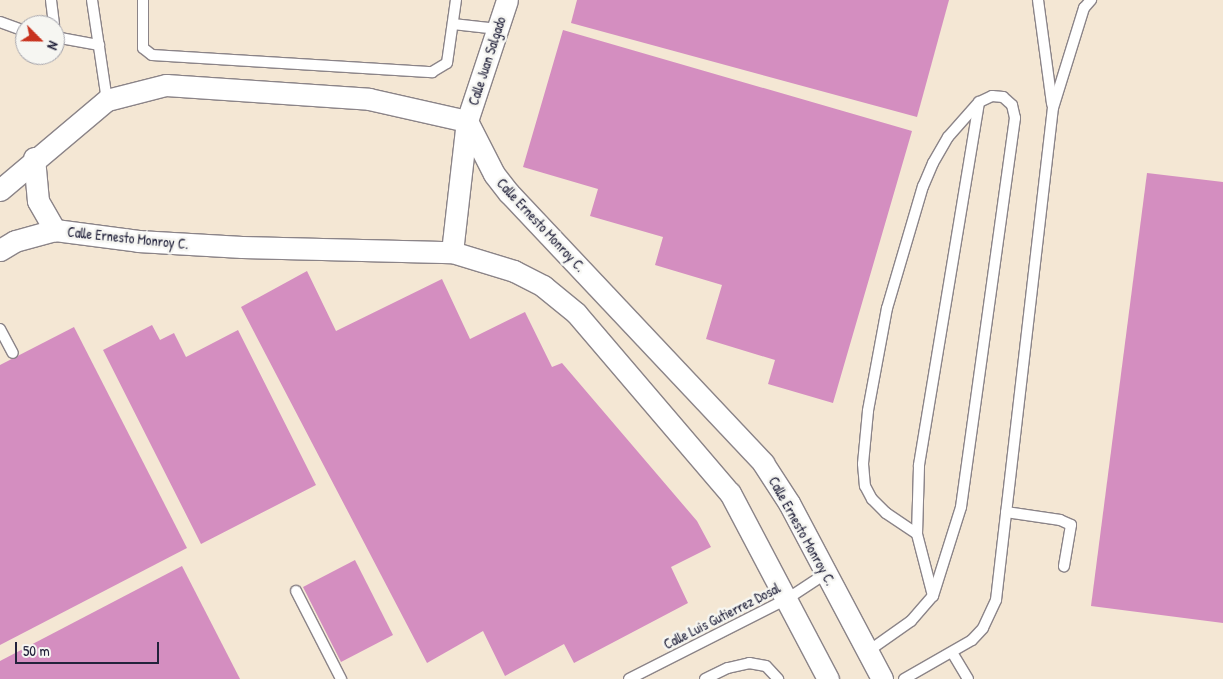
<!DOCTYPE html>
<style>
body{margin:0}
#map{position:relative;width:1223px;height:679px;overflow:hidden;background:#f4e7d4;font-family:"Patrick Hand",sans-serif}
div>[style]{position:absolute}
.building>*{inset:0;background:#d48ec0}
.roads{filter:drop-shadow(1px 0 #8b8488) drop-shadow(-1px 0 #8b8488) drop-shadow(0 1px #8b8488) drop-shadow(0 -1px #8b8488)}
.lane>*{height:10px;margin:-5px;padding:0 5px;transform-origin:5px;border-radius:5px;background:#fff}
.street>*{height:21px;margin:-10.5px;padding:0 10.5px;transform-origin:10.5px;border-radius:10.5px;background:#fff}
span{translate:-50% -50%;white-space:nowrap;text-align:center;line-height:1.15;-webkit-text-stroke:5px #f6f6f2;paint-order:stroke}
.street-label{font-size:14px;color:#22223b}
.north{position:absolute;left:15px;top:15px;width:50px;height:50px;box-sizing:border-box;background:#f6f6f2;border:1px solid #a1a1a9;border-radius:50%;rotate:113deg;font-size:14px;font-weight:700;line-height:20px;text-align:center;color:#22223b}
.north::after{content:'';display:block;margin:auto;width:18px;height:22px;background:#c8321e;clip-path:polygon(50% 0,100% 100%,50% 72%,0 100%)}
.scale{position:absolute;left:15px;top:642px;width:144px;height:22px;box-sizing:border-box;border:2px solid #22223b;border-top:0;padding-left:6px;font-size:15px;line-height:18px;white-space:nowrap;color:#22223b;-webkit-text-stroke:4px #f6f6f2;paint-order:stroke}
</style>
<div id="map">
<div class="building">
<div style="clip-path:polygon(577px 0,949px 0,917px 117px,571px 23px)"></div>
<div style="clip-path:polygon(563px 30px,912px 131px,833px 403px,768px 384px,775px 360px,706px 339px,722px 285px,655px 265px,663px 237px,590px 216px,598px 189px,523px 167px)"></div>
<div style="clip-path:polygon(1147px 173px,1223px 182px,1223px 623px,1091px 606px)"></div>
<div style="clip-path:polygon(307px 271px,336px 331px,442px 279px,470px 339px,525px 312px,552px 367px,562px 363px,697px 521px,711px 547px,671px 567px,688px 603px,574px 663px,564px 644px,505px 676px,483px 631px,427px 663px,241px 307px)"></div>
<div style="clip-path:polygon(152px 325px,160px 340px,174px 333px,186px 357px,238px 330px,316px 485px,201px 544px,103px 350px)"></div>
<div style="clip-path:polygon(74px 327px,187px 548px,0 645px,0 365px)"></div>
<div style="clip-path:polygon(355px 560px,393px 635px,341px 662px,303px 587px)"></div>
<div style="clip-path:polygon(182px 566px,240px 679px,0 679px,0 661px)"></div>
</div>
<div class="roads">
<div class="lane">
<div style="left:51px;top:0;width:25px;rotate:83deg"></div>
<div style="left:92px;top:0;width:101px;rotate:81.5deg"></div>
<div style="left:143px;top:0;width:48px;rotate:90deg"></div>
<div style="left:143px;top:48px;width:11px;rotate:38deg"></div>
<div style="left:152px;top:55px;width:281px;rotate:3.5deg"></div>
<div style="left:432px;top:72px;width:17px;rotate:-31deg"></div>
<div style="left:447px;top:63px;width:64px;rotate:-81.9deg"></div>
<div style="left:1038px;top:0;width:105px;rotate:82.3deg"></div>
<div style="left:0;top:22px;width:27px;rotate:20deg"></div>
<div style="left:453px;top:24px;width:45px;rotate:6.3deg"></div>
<div style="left:55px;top:37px;width:45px;rotate:10.3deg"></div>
<div style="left:0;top:329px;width:27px;rotate:62deg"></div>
<div style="left:1006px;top:512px;width:55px;rotate:8.4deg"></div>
<div style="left:1060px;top:520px;width:12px;rotate:24deg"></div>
<div style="left:1071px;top:525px;width:42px;rotate:99.7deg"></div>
<div style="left:296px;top:591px;width:99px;rotate:62.9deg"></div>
<div style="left:933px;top:596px;width:64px;rotate:-104.5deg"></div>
<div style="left:917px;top:534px;width:69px;rotate:-88.3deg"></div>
<div style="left:919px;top:465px;width:368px;rotate:-80.6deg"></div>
<div style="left:867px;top:652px;width:54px;rotate:-35.2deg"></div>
<div style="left:911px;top:621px;width:33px;rotate:-49deg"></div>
<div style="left:933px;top:596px;width:93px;rotate:-72.5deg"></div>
<div style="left:961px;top:507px;width:393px;rotate:-82.1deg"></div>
<div style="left:1015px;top:118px;width:13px;rotate:-103deg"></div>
<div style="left:1012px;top:105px;width:12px;rotate:-138deg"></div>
<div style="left:1003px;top:97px;width:11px;rotate:-175deg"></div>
<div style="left:992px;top:96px;width:14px;rotate:155deg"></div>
<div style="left:979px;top:102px;width:47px;rotate:131.5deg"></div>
<div style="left:948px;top:137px;width:30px;rotate:120deg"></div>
<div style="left:933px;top:163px;width:25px;rotate:113deg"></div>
<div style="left:923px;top:186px;width:127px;rotate:106.4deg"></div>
<div style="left:887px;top:308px;width:105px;rotate:100.5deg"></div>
<div style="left:868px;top:411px;width:53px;rotate:95.4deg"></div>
<div style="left:863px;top:464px;width:22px;rotate:85deg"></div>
<div style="left:865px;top:486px;width:15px;rotate:62deg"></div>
<div style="left:872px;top:499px;width:20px;rotate:45deg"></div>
<div style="left:886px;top:513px;width:37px;rotate:34deg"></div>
<div style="left:953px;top:654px;width:29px;rotate:59deg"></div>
<div style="left:629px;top:679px;width:177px;rotate:-26.9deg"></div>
<div style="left:787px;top:599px;width:45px;rotate:-33.3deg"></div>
<div style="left:705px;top:679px;width:25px;rotate:-26deg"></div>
<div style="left:728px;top:668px;width:22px;rotate:-13deg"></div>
<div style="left:749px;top:663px;width:17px;rotate:10deg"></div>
<div style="left:766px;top:666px;width:18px;rotate:47deg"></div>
<div style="left:904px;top:679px;width:78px;rotate:-29.8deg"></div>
<div style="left:972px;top:640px;width:16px;rotate:-47deg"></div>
<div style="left:983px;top:628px;width:31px;rotate:-65deg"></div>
<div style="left:996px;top:600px;width:495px;rotate:-83.4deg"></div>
<div style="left:1053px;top:108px;width:105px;rotate:-72.8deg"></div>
<div style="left:1084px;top:8px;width:11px;rotate:-49deg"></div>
</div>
<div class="street">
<div style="left:467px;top:121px;width:59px;rotate:63deg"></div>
<div style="left:494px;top:174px;width:24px;rotate:52deg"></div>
<div style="left:509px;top:193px;width:371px;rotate:46.7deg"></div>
<div style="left:763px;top:463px;width:48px;rotate:57deg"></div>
<div style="left:789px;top:503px;width:199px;rotate:62.1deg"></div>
<div style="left:34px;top:158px;width:43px;rotate:84.7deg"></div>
<div style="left:38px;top:201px;width:34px;rotate:60deg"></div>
<div style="left:0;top:190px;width:140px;rotate:-40.1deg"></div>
<div style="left:107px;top:100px;width:61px;rotate:-14.3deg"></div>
<div style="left:166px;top:85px;width:203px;rotate:3.9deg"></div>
<div style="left:369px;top:99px;width:100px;rotate:12.7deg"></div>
<div style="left:0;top:250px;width:17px;rotate:-31deg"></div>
<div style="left:15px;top:241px;width:41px;rotate:-15.4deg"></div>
<div style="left:55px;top:230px;width:84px;rotate:7.5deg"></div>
<div style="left:138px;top:241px;width:104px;rotate:3.3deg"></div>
<div style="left:242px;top:247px;width:210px;rotate:1.4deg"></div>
<div style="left:452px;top:252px;width:65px;rotate:17deg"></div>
<div style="left:514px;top:271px;width:33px;rotate:27deg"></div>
<div style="left:543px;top:286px;width:43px;rotate:39.3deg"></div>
<div style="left:576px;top:313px;width:237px;rotate:49.5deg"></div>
<div style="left:730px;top:493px;width:210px;rotate:62.2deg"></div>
<div style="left:452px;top:252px;width:132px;rotate:-83.5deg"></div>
<div style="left:467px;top:121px;width:127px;rotate:-71.7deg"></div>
</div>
</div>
<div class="street-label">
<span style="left:487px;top:61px;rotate:-72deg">Calle Juan Salgado</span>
<span style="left:541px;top:225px;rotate:47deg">Calle Ernesto Monroy C.</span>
<span style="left:128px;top:238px;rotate:6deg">Calle Ernesto Monroy C.</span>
<span style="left:802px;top:531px;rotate:61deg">Calle Ernesto Monroy C.</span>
<span style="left:722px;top:616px;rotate:-27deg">Calle Luis Gutierrez Dosal</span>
</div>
<div class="north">N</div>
<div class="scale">50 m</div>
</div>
